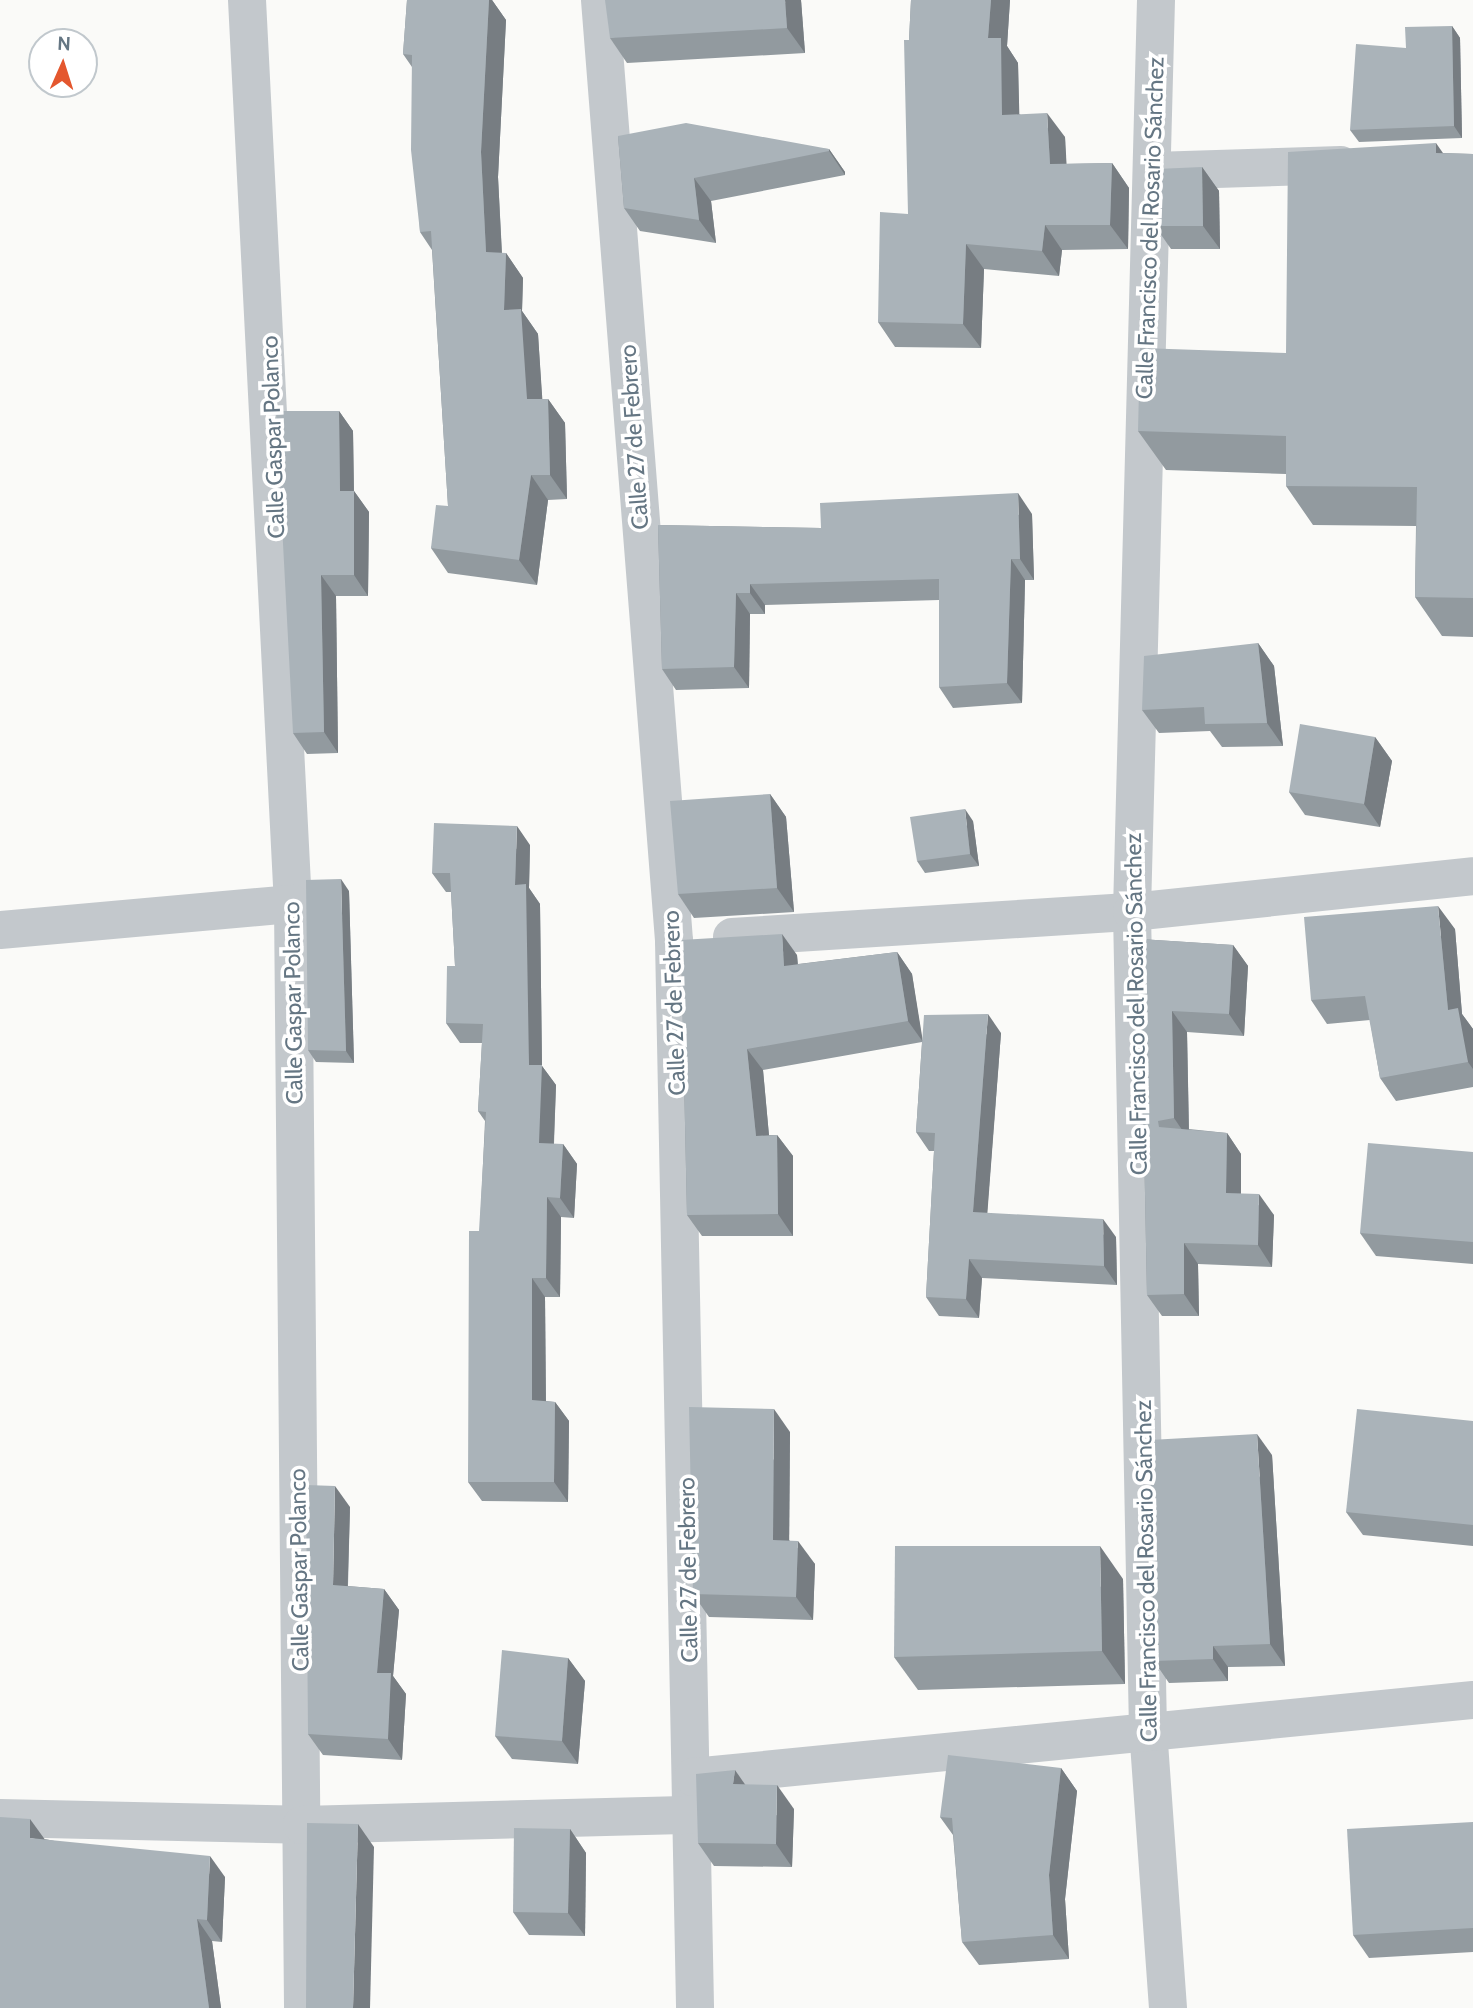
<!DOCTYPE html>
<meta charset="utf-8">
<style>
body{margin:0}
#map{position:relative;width:1473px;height:2008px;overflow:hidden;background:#fafaf8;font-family:Cabin,sans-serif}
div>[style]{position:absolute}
.minor>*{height:38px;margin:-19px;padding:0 19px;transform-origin:19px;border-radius:19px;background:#c3c8cc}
.wall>*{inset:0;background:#929a9f}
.shaded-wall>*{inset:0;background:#777d82}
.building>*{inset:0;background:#aab3b9}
span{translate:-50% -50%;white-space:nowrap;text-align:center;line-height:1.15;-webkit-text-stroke:7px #fff;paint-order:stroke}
.street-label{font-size:23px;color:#657683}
.north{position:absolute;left:28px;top:28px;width:70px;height:70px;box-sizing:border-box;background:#fff;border:2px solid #c1c8cd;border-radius:50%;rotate:3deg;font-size:19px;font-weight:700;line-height:28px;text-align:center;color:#657683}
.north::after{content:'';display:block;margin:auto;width:24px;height:32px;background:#e4572e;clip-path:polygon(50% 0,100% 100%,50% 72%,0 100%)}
</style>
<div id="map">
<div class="minor">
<div style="left:247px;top:0;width:905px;rotate:87.09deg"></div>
<div style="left:293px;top:904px;width:1104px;rotate:89.48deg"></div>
<div style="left:600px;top:0;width:944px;rotate:85.5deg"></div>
<div style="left:674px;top:941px;width:1067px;rotate:88.87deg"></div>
<div style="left:1156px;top:0;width:912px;rotate:91.51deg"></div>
<div style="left:1132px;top:912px;width:817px;rotate:88.88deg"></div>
<div style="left:1148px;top:1729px;width:280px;rotate:85.9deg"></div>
<div style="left:1153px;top:171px;width:188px;rotate:-1.8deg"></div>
<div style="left:0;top:930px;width:294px;rotate:-5.1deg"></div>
<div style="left:732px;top:937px;width:401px;rotate:-3.6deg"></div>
<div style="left:1132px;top:912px;width:343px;rotate:-6deg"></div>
<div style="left:693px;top:1777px;width:784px;rotate:-5.64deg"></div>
<div style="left:0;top:1818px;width:302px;rotate:1.3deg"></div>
<div style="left:302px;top:1825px;width:392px;rotate:-1.5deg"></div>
</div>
<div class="wall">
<div style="clip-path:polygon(407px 0,492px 0,506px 20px,498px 177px,502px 253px,506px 253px,523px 278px,522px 311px,538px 334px,542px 399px,548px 399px,565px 423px,567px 499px,548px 500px,537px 585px,448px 573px,431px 548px,448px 506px,432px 250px,420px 232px,412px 67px,403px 54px)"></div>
<div style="clip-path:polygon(801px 0,805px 53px,627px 63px,610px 38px)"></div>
<div style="clip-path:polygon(911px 0,1010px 0,1007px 46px,1018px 63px,1019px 114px,1065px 137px,1066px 164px,1112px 163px,1129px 188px,1128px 249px,1062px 250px,1059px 276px,984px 269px,981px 348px,895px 347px,878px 322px,908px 214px,909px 40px)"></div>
<div style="clip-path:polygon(1452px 26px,1460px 38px,1462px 138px,1359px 142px,1350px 130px,1406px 48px)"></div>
<div style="clip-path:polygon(618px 136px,829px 149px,845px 172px,845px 175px,711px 201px,716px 243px,640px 231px,624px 208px)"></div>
<div style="clip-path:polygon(1443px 153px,1473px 154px,1473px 637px,1442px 636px,1415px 597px,1416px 526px,1313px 525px,1286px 486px,1286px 474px,1166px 470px,1138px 431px,1286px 353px)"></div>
<div style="clip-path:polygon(1202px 167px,1219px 191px,1220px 249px,1171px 249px,1155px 226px)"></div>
<div style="clip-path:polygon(339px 411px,353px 431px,354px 491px,369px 512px,368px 596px,336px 596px,338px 753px,307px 754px,293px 733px)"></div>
<div style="clip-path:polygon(1032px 514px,1034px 580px,1025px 580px,1022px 703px,953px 708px,939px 687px,939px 600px,765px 605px,765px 614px,750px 614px,749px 688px,676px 690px,662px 669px,658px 525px,821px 528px)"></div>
<div style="clip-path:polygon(1258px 643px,1274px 666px,1283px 746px,1222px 747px,1210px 731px,1159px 733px,1142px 710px)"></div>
<div style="clip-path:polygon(1375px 737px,1392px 761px,1380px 827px,1305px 815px,1289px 792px)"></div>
<div style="clip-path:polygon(770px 794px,786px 817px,794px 912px,694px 918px,678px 894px)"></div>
<div style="clip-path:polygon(973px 821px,979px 866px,925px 873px,917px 861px)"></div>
<div style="clip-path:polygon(530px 845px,529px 888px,540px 904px,542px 1066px,556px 1085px,554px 1144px,563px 1144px,577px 1164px,574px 1218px,561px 1217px,560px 1297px,545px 1297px,546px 1401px,555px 1402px,569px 1421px,568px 1502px,482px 1501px,468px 1482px,485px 1121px,478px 1111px,482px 1043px,460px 1043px,446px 1023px,455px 966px,451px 892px,446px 892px,432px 873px)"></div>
<div style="clip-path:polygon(349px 891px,354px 1063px,316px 1062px,308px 1050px)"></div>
<div style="clip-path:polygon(1455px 929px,1462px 1014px,1473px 1029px,1473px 1087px,1396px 1101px,1380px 1078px,1370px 1020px,1327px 1024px,1311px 1000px)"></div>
<div style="clip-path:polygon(1140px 939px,1233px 945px,1248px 966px,1244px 1036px,1187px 1032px,1189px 1129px,1227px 1133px,1241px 1154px,1241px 1194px,1274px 1215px,1272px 1267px,1198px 1264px,1199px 1316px,1162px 1316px,1147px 1295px)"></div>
<div style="clip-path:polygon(681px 940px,797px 955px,798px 964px,897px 952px,912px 974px,922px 1040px,1001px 1033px,987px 1213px,1116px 1237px,1117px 1285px,982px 1278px,979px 1318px,939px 1316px,926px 1297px,934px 1151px,929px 1151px,916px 1132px,922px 1042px,763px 1070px,769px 1135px,777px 1135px,793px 1156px,793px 1236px,702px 1236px,687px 1215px)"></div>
<div style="clip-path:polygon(1473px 1152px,1473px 1264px,1376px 1256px,1360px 1233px)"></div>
<div style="clip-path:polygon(1473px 1421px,1473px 1546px,1363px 1535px,1346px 1512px)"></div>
<div style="clip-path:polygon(790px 1432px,789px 1540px,815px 1564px,813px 1620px,709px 1617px,693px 1594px)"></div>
<div style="clip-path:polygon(1272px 1455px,1285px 1666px,1228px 1667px,1228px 1681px,1169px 1683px,1154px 1661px)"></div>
<div style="clip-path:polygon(350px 1507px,348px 1586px,384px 1589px,399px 1610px,393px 1676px,406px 1694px,402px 1760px,323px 1755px,308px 1734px)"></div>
<div style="clip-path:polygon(1123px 1579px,1125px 1684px,918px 1690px,894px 1657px)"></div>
<div style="clip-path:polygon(568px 1658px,585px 1681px,578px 1764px,512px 1759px,495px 1736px)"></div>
<div style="clip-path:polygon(1061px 1768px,1077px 1791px,1065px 1899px,1069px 1959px,979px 1965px,962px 1942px,953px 1835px,940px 1817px)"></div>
<div style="clip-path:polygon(794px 1809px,792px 1867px,714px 1866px,698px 1843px)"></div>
<div style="clip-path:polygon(1473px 1822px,1473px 1952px,1369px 1958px,1353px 1935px)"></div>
<div style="clip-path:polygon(570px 1829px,586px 1853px,585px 1936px,529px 1935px,513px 1912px)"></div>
<div style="clip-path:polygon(45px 1839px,225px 1877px,222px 1942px,212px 1941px,221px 2008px,0 2008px)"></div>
</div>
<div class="shaded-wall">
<div style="clip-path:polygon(489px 0,492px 0,506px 20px,498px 177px,503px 277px,486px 252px,481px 152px)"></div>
<div style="clip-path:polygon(785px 0,801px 0,805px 53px,787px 28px)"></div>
<div style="clip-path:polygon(991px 0,1010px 0,1007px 46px,1018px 63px,1020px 140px,1002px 115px,988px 38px)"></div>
<div style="clip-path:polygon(1452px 26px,1460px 38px,1462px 138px,1454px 126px)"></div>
<div style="clip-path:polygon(1047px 113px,1065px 137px,1068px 189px,1050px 164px)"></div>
<div style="clip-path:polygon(1436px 143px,1463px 182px,1436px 153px)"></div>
<div style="clip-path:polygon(829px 149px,845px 172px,845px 175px,829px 151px)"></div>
<div style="clip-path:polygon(1112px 163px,1129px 188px,1128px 249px,1110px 225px)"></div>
<div style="clip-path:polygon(1202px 167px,1219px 191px,1220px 249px,1203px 226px)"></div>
<div style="clip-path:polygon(694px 178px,711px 201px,716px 243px,699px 220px)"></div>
<div style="clip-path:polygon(1045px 225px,1062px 250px,1059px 276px,1042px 251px)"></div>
<div style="clip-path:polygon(966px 244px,984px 269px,981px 348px,963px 324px)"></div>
<div style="clip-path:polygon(506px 253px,523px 278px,522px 311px,538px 334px,544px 424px,527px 399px,504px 310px)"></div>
<div style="clip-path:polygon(548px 399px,565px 423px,567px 499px,550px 475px)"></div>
<div style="clip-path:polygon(339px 411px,353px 431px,354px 499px,354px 491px,369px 512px,368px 596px,354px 575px,340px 491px)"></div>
<div style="clip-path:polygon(531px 475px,548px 500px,537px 585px,519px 560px)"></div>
<div style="clip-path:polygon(1018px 493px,1032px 514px,1034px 580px,1020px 559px)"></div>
<div style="clip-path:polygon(1011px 559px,1025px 580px,1022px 703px,1007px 683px)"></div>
<div style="clip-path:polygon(321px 575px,336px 596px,338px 753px,324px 732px)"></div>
<div style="clip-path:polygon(750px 584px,765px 605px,765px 614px,750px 593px)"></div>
<div style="clip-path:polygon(736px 593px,750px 614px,749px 688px,734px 667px)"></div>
<div style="clip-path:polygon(1258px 643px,1274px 666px,1283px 746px,1267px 723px)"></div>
<div style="clip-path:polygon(1375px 737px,1392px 761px,1380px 827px,1364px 804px)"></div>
<div style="clip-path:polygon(770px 794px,786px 817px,794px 912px,777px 888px)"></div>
<div style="clip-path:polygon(965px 809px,973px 821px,979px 866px,970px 854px)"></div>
<div style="clip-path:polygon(517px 826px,530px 845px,529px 888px,540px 904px,542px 1066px,556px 1085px,553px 1162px,539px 1143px,529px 1065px,515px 885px)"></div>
<div style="clip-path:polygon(341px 879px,349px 891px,354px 1063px,346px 1051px)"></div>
<div style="clip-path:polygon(1438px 906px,1455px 929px,1462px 1014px,1473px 1029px,1473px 1069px,1468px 1062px,1448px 1010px)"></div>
<div style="clip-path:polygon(782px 934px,797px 955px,799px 988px,784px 966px)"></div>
<div style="clip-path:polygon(1233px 945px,1248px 966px,1244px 1036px,1229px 1014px)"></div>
<div style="clip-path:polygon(897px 952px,912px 974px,923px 1042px,908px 1021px)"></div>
<div style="clip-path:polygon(1172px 1011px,1187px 1032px,1189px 1140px,1174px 1118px)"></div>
<div style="clip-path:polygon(988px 1014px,1001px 1033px,986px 1231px,973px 1212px)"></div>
<div style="clip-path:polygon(747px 1049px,763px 1070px,771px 1158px,756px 1136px)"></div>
<div style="clip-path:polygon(1227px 1133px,1241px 1154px,1241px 1214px,1226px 1193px)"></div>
<div style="clip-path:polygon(777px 1135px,793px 1156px,793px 1236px,778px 1214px)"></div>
<div style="clip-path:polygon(563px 1144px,577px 1164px,574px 1218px,560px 1198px)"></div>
<div style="clip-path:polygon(1259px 1194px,1274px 1215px,1272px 1267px,1258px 1245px)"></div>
<div style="clip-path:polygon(547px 1197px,561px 1217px,560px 1297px,546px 1278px)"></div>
<div style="clip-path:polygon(1103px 1219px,1116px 1237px,1117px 1285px,1104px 1266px)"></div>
<div style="clip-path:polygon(1184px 1243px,1198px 1264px,1199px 1316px,1184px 1294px)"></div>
<div style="clip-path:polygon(969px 1259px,982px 1278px,979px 1318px,966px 1299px)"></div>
<div style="clip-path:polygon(532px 1278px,545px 1297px,546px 1419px,532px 1400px)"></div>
<div style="clip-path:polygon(555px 1402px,569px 1421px,568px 1502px,554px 1482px)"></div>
<div style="clip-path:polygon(774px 1409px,790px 1432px,789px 1563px,773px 1540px)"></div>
<div style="clip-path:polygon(1257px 1434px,1272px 1455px,1285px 1666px,1270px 1644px)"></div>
<div style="clip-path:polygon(335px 1486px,350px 1507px,347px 1606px,333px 1585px)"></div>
<div style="clip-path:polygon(798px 1541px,815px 1564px,813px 1620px,796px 1597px)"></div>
<div style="clip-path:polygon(1100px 1546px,1123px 1579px,1125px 1684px,1102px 1651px)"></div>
<div style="clip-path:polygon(384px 1589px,399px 1610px,393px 1676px,406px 1694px,402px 1760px,388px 1739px,377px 1673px)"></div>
<div style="clip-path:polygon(1213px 1646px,1228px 1667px,1228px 1681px,1213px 1659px)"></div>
<div style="clip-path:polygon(568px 1658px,585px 1681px,578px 1764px,562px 1741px)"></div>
<div style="clip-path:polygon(1061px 1768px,1077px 1791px,1065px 1899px,1069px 1959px,1053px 1935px,1049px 1875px)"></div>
<div style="clip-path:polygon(735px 1770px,751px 1793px,733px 1784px)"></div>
<div style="clip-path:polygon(777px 1785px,794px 1809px,792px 1867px,776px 1844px)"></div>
<div style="clip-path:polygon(30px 1819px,46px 1841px,30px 1838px)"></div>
<div style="clip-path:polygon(358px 1824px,374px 1847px,370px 2008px,353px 2008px)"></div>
<div style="clip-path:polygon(570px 1829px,586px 1853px,585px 1936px,568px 1913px)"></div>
<div style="clip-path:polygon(210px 1856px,225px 1877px,222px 1942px,207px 1920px)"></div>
<div style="clip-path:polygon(197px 1919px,212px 1941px,221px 2008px,209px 2008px)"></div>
</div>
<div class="building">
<div style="clip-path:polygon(407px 0,489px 0,481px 152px,486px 252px,506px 253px,504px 310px,521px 309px,527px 399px,548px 399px,550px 475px,531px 475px,519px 560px,431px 548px,436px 505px,448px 506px,431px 231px,420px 232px,411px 150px,412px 55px,403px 54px)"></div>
<div style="clip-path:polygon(605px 0,785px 0,787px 28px,610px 38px)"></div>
<div style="clip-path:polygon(911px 0,991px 0,988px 38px,1001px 38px,1002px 115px,1047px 113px,1050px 164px,1112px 163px,1110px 225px,1045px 225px,1042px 251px,966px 244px,963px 324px,878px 322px,880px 212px,908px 214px,904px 40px,909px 40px)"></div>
<div style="clip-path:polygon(1452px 26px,1454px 126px,1350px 130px,1356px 44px,1406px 48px,1405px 27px)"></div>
<div style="clip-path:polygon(686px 123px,829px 149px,829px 151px,694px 178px,699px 220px,624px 208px,618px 136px)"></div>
<div style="clip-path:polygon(1436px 143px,1436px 153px,1473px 154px,1473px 598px,1415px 597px,1417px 487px,1286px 486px,1286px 436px,1138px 431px,1140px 348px,1286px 353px,1288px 152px)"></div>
<div style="clip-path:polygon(1202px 167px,1203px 226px,1155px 226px,1157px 169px)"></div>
<div style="clip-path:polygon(276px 411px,339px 411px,340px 491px,354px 491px,354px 575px,321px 575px,324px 732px,293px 733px)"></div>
<div style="clip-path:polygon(1018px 493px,1020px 559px,1011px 559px,1007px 683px,939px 687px,939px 579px,750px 584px,750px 593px,736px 593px,734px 667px,662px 669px,658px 525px,821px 528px,820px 503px)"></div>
<div style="clip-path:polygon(1258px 643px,1267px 723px,1205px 724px,1204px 707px,1142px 710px,1144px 656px)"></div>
<div style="clip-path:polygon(1300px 724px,1375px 737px,1364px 804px,1289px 792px)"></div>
<div style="clip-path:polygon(770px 794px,777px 888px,678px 894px,670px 801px)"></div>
<div style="clip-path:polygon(965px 809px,970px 854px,917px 861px,910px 817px)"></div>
<div style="clip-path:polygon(434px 823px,517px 826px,515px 885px,526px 884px,529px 1065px,542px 1065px,539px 1143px,563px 1144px,560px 1198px,547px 1197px,546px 1278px,532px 1278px,532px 1400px,555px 1402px,554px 1482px,468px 1482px,469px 1231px,479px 1231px,486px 1112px,478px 1111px,483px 1024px,446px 1023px,447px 966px,455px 966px,450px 873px,432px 873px)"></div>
<div style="clip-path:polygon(341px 879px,346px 1051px,308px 1050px,306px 880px)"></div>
<div style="clip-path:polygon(1438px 906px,1448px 1010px,1458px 1008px,1468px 1062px,1380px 1078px,1365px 996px,1311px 1000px,1304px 917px)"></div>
<div style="clip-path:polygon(782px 934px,784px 966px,897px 952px,908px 1021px,747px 1049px,756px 1136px,777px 1135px,778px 1214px,687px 1215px,681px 940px)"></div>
<div style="clip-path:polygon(1140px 939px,1233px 945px,1229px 1014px,1172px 1011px,1174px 1118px,1158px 1121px,1159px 1127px,1227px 1133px,1226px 1193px,1259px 1194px,1258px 1245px,1184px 1243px,1184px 1294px,1147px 1295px)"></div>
<div style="clip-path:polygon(988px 1014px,973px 1212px,1103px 1219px,1104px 1266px,969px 1259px,966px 1299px,926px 1297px,935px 1133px,916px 1132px,924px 1015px)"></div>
<div style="clip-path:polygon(1368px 1143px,1473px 1152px,1473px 1242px,1360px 1233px)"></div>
<div style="clip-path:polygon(689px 1407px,774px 1409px,773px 1540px,798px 1541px,796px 1597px,693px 1594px)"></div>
<div style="clip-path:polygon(1357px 1409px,1473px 1421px,1473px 1525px,1346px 1512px)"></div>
<div style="clip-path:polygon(1257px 1434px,1270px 1644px,1213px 1646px,1213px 1659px,1154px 1661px,1150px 1440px)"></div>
<div style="clip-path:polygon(306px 1485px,335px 1486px,333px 1585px,384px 1589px,377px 1673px,391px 1673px,388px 1739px,308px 1734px)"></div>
<div style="clip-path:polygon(895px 1546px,1100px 1546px,1102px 1651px,894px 1657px)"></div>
<div style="clip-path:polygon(502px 1650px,568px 1658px,562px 1741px,495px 1736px)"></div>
<div style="clip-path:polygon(948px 1755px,1061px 1768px,1049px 1875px,1053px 1935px,962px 1942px,952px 1818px,940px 1817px)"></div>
<div style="clip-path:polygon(735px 1770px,733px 1784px,777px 1785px,776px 1844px,698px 1843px,696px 1774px)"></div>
<div style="clip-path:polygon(0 1817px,30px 1819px,30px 1838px,210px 1856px,207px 1920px,197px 1919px,209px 2008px,0 2008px)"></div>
<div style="clip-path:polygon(1473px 1822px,1473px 1928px,1353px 1935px,1347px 1829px)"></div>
<div style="clip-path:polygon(307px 1823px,358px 1824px,353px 2008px,306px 2008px)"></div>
<div style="clip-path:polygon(514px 1828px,570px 1829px,568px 1913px,513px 1912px)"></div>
</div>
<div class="street-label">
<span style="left:1150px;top:228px;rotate:-88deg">Calle Francisco del Rosario Sánchez</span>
<span style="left:273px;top:437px;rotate:-92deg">Calle Gaspar Polanco</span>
<span style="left:634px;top:437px;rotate:-94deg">Calle 27 de Febrero</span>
<span style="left:293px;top:1003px;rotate:-91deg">Calle Gaspar Polanco</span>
<span style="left:674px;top:1003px;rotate:-92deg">Calle 27 de Febrero</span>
<span style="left:1136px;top:1004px;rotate:-91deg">Calle Francisco del Rosario Sánchez</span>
<span style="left:299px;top:1570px;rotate:-91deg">Calle Gaspar Polanco</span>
<span style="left:688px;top:1570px;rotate:-91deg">Calle 27 de Febrero</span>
<span style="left:1146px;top:1571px;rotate:-91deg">Calle Francisco del Rosario Sánchez</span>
</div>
<div class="north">N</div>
</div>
